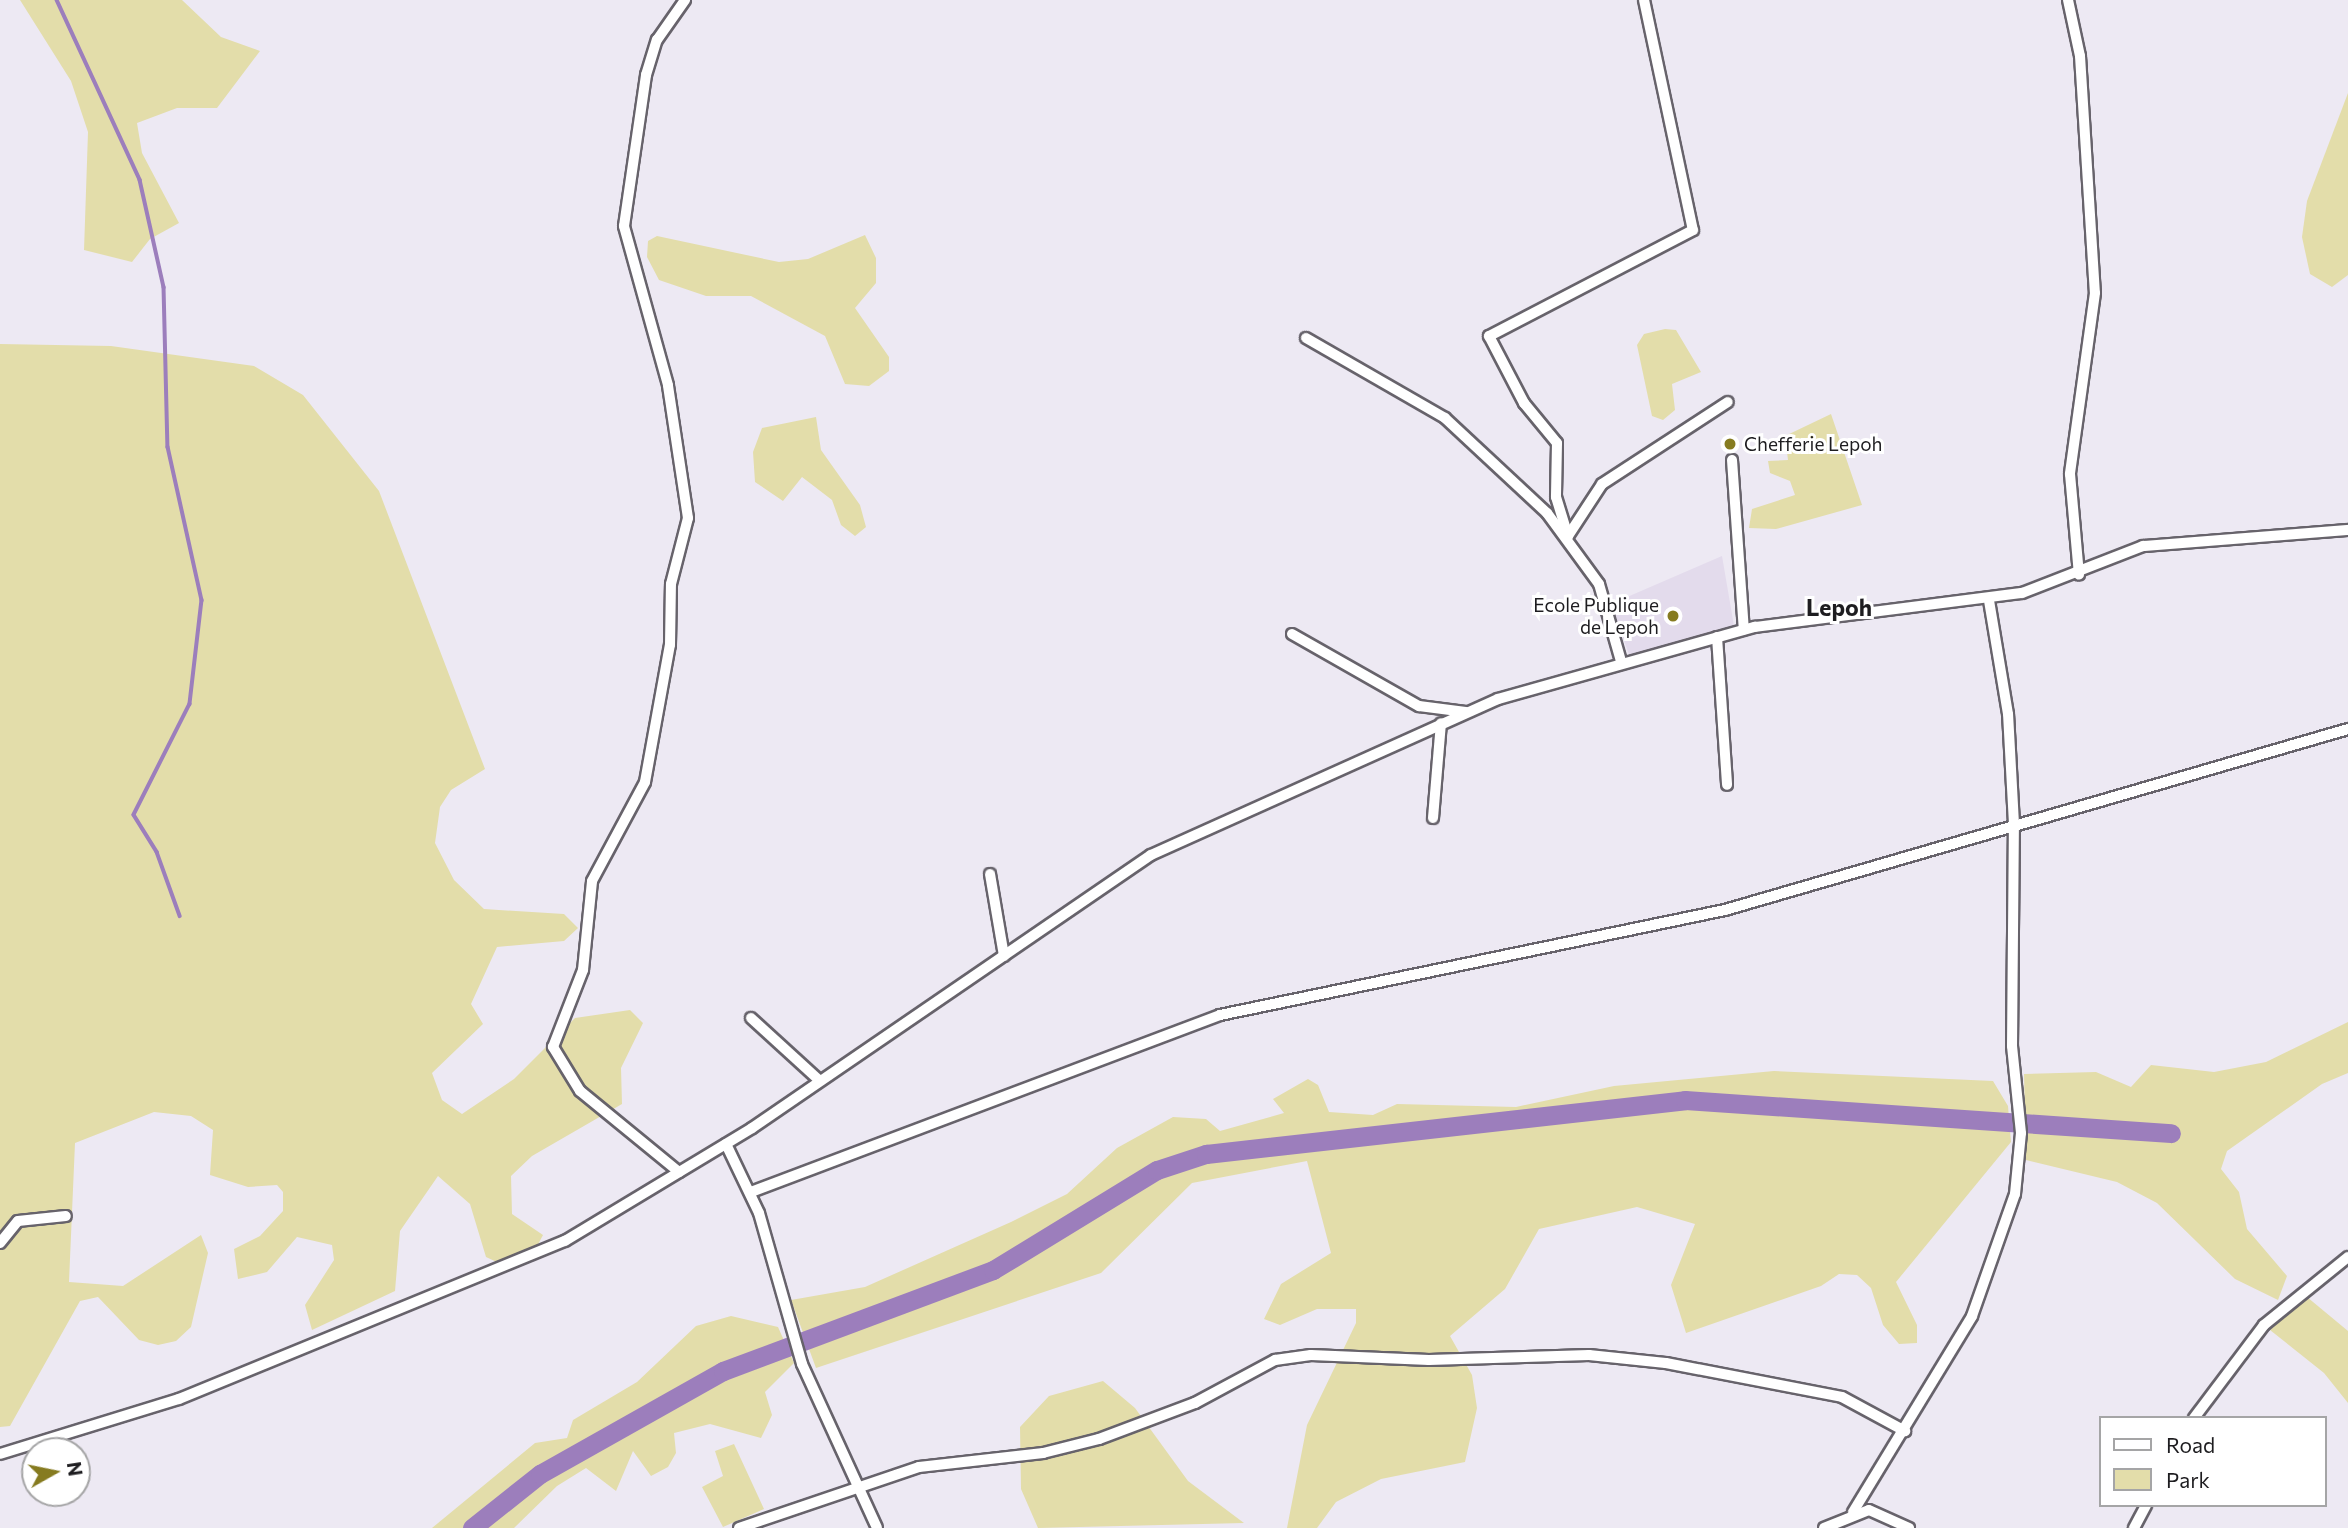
<!DOCTYPE html>
<style>
body{margin:0}
#map{position:relative;width:2348px;height:1528px;overflow:hidden;background:#ede9f3;font-family:Commissioner,sans-serif}
div>[style]{position:absolute}
.built>*{inset:0;background:#e3dbec}
.green>*{inset:0;background:#e3ddaa}
.stream>*{height:3.5px;margin:-1.75px;padding:0 1.75px;transform-origin:1.75px;border-radius:1.75px;background:#9c7ebc}
.river>*{height:19px;margin:-9.5px;padding:0 9.5px;transform-origin:9.5px;border-radius:9.5px;background:#9c7ebc}
.roads{filter:drop-shadow(2px 0 #67636b) drop-shadow(-2px 0 #67636b) drop-shadow(0 2px #67636b) drop-shadow(0 -2px #67636b)}
.street>*{height:10px;margin:-5px;padding:0 5px;transform-origin:5px;border-radius:5px;background:#fff}
.dots>*{width:19px;height:19px;translate:-50% -50%;box-sizing:border-box;border:4px solid #fff;border-radius:50%}
span{translate:-50% -50%;white-space:nowrap;text-align:center;line-height:1.15;-webkit-text-stroke:6px #fff;paint-order:stroke}
.poi-label{font-size:19px;color:#1e1d20}
.left{translate:0 -50%;text-align:left}
.right{translate:-100% -50%;text-align:right}
.quarter-label{font-size:23px;color:#1e1d20;font-weight:700}
.legend{position:absolute;left:2099px;top:1416px;width:228px;height:91px;box-sizing:border-box;background:#fff;border:2px solid #a5a5a6;margin:0;padding:9px 12px;list-style:none;font-size:21px;color:#1e1d20}
.legend li{display:flex;align-items:center;gap:14px;height:35px}
.legend b{width:35px;border:2px solid #a5a5a6}
.north{position:absolute;left:21px;top:1437px;width:70px;height:70px;box-sizing:border-box;background:#fff;border:2px solid #a5a5a6;border-radius:50%;rotate:81deg;font-size:19px;font-weight:700;line-height:28px;text-align:center;color:#1e1d20}
.north::after{content:'';display:block;margin:auto;width:24px;height:32px;background:#867b20;clip-path:polygon(50% 0,100% 100%,50% 72%,0 100%)}
</style>
<div id="map">
<div class="built">
<div style="clip-path:polygon(1722px 556px,1735px 632px,1632px 663px,1611px 604px)"></div>
</div>
<div class="green">
<div style="clip-path:polygon(20px 0,182px 0,221px 37px,260px 51px,217px 108px,177px 108px,137px 123px,142px 153px,179px 223px,150px 239px,132px 262px,84px 250px,88px 132px,71px 81px)"></div>
<div style="clip-path:polygon(2348px 93px,2348px 275px,2332px 287px,2310px 274px,2302px 237px,2307px 201px)"></div>
<div style="clip-path:polygon(865px 235px,876px 258px,876px 283px,855px 308px,889px 357px,889px 371px,869px 386px,845px 384px,825px 336px,751px 296px,706px 296px,659px 280px,647px 257px,648px 241px,657px 236px,779px 262px,808px 259px)"></div>
<div style="clip-path:polygon(1665px 329px,1676px 330px,1701px 372px,1672px 384px,1675px 410px,1663px 420px,1652px 416px,1637px 345px,1644px 334px)"></div>
<div style="clip-path:polygon(0 344px,111px 346px,254px 366px,303px 395px,379px 491px,485px 769px,451px 790px,440px 807px,435px 843px,454px 880px,484px 909px,564px 914px,578px 928px,564px 941px,497px 947px,471px 1004px,483px 1024px,432px 1073px,442px 1100px,462px 1114px,514px 1079px,575px 1018px,630px 1010px,643px 1023px,621px 1068px,622px 1104px,532px 1156px,511px 1176px,512px 1214px,543px 1235px,534px 1252px,499px 1263px,486px 1257px,470px 1204px,438px 1176px,400px 1231px,395px 1291px,312px 1330px,305px 1305px,334px 1260px,332px 1245px,297px 1237px,267px 1272px,238px 1279px,234px 1249px,260px 1236px,283px 1211px,283px 1192px,277px 1185px,248px 1187px,210px 1175px,213px 1130px,191px 1116px,154px 1112px,75px 1143px,69px 1282px,123px 1286px,201px 1235px,208px 1253px,191px 1327px,176px 1341px,158px 1345px,139px 1340px,98px 1297px,80px 1301px,10px 1426px,0 1427px)"></div>
<div style="clip-path:polygon(1831px 414px,1862px 505px,1776px 529px,1749px 528px,1752px 509px,1795px 495px,1790px 481px,1770px 473px,1768px 461px,1788px 460px,1785px 436px)"></div>
<div style="clip-path:polygon(816px 417px,821px 450px,860px 505px,866px 527px,855px 536px,841px 525px,832px 500px,802px 477px,783px 501px,755px 482px,753px 452px,762px 428px)"></div>
<div style="clip-path:polygon(2348px 1022px,2348px 1073px,2322px 1084px,2227px 1151px,2221px 1169px,2239px 1192px,2247px 1229px,2287px 1276px,2278px 1300px,2235px 1279px,2157px 1203px,2117px 1182px,2026px 1160px,2024px 1074px,2096px 1072px,2131px 1087px,2151px 1065px,2214px 1072px,2266px 1062px)"></div>
<div style="clip-path:polygon(1774px 1071px,1993px 1081px,2008px 1106px,2011px 1142px,1896px 1282px,1917px 1325px,1917px 1343px,1899px 1344px,1883px 1325px,1871px 1288px,1857px 1275px,1839px 1274px,1821px 1286px,1686px 1333px,1671px 1285px,1695px 1224px,1637px 1207px,1539px 1229px,1505px 1289px,1450px 1336px,1472px 1375px,1477px 1408px,1465px 1462px,1381px 1479px,1336px 1502px,1317px 1528px,1287px 1528px,1307px 1425px,1356px 1323px,1356px 1309px,1317px 1309px,1280px 1325px,1264px 1319px,1281px 1284px,1331px 1253px,1307px 1161px,1192px 1183px,1101px 1273px,816px 1368px,791px 1300px,865px 1287px,1011px 1222px,1067px 1194px,1117px 1148px,1173px 1117px,1206px 1119px,1220px 1131px,1284px 1113px,1273px 1099px,1308px 1079px,1318px 1085px,1329px 1112px,1373px 1115px,1397px 1104px,1516px 1107px,1614px 1086px)"></div>
<div style="clip-path:polygon(2307px 1297px,2348px 1331px,2348px 1403px,2324px 1373px,2270px 1330px)"></div>
<div style="clip-path:polygon(731px 1316px,778px 1327px,794px 1363px,765px 1392px,772px 1415px,761px 1438px,710px 1424px,674px 1433px,676px 1453px,668px 1467px,651px 1476px,633px 1451px,616px 1491px,586px 1468px,557px 1486px,514px 1528px,432px 1528px,535px 1443px,567px 1438px,573px 1420px,637px 1382px,696px 1326px)"></div>
<div style="clip-path:polygon(1103px 1381px,1135px 1408px,1188px 1481px,1244px 1523px,1038px 1528px,1021px 1489px,1020px 1427px,1049px 1396px)"></div>
<div style="clip-path:polygon(734px 1444px,764px 1509px,723px 1527px,702px 1487px,723px 1476px,715px 1451px)"></div>
</div>
<div class="stream">
<div style="left:57px;top:0;width:198px;rotate:65.2deg"></div>
<div style="left:140px;top:180px;width:110px;rotate:77.4deg"></div>
<div style="left:164px;top:287px;width:160px;rotate:88.6deg"></div>
<div style="left:168px;top:447px;width:157px;rotate:77.5deg"></div>
<div style="left:202px;top:600px;width:105px;rotate:96.6deg"></div>
<div style="left:190px;top:704px;width:124px;rotate:116.8deg"></div>
<div style="left:134px;top:815px;width:44px;rotate:58.1deg"></div>
<div style="left:157px;top:852px;width:68px;rotate:70.2deg"></div>
</div>
<div class="river">
<div style="left:472px;top:1528px;width:87px;rotate:-38.5deg"></div>
<div style="left:540px;top:1474px;width:210px;rotate:-29.4deg"></div>
<div style="left:723px;top:1371px;width:288px;rotate:-20.5deg"></div>
<div style="left:993px;top:1270px;width:192px;rotate:-31.4deg"></div>
<div style="left:1157px;top:1170px;width:52px;rotate:-18.1deg"></div>
<div style="left:1206px;top:1154px;width:482px;rotate:-6.4deg"></div>
<div style="left:1685px;top:1100px;width:487px;rotate:3.9deg"></div>
</div>
<div class="roads">
<div class="street">
<div style="left:1644px;top:0;width:235px;rotate:78deg"></div>
<div style="left:1693px;top:230px;width:230px;rotate:152.5deg"></div>
<div style="left:1489px;top:336px;width:76px;rotate:62.4deg"></div>
<div style="left:1524px;top:403px;width:52px;rotate:50.5deg"></div>
<div style="left:1557px;top:443px;width:54px;rotate:91.1deg"></div>
<div style="left:1556px;top:497px;width:41px;rotate:72.9deg"></div>
<div style="left:1568px;top:536px;width:62px;rotate:-56.8deg"></div>
<div style="left:1602px;top:484px;width:150px;rotate:-33.1deg"></div>
<div style="left:2068px;top:0;width:57px;rotate:77.9deg"></div>
<div style="left:2080px;top:56px;width:237px;rotate:86.4deg"></div>
<div style="left:2095px;top:293px;width:183px;rotate:97.9deg"></div>
<div style="left:2070px;top:474px;width:101px;rotate:84.9deg"></div>
<div style="left:1306px;top:338px;width:160px;rotate:29.9deg"></div>
<div style="left:1445px;top:418px;width:139px;rotate:43deg"></div>
<div style="left:1547px;top:513px;width:88px;rotate:53.8deg"></div>
<div style="left:1599px;top:584px;width:80px;rotate:74.1deg"></div>
<div style="left:1732px;top:460px;width:170px;rotate:86deg"></div>
<div style="left:1292px;top:634px;width:146px;rotate:29.6deg"></div>
<div style="left:1419px;top:706px;width:47px;rotate:7.3deg"></div>
<div style="left:1717px;top:637px;width:148px;rotate:86.1deg"></div>
<div style="left:1433px;top:818px;width:95px;rotate:-85.2deg"></div>
<div style="left:990px;top:874px;width:83px;rotate:80.3deg"></div>
<div style="left:751px;top:1018px;width:92px;rotate:42.4deg"></div>
<div style="left:726px;top:1144px;width:76px;rotate:64.4deg"></div>
<div style="left:759px;top:1213px;width:157px;rotate:74.1deg"></div>
<div style="left:802px;top:1364px;width:180px;rotate:65.4deg"></div>
<div style="left:679px;top:1172px;width:128px;rotate:-140.7deg"></div>
<div style="left:580px;top:1091px;width:52px;rotate:-121.5deg"></div>
<div style="left:553px;top:1047px;width:83px;rotate:-68.7deg"></div>
<div style="left:583px;top:970px;width:89px;rotate:-84.2deg"></div>
<div style="left:592px;top:881px;width:112px;rotate:-61.8deg"></div>
<div style="left:645px;top:782px;width:139px;rotate:-79.7deg"></div>
<div style="left:670px;top:645px;width:61px;rotate:-89.1deg"></div>
<div style="left:671px;top:584px;width:68px;rotate:-75.6deg"></div>
<div style="left:688px;top:518px;width:134px;rotate:-98.6deg"></div>
<div style="left:668px;top:385px;width:165px;rotate:-105.5deg"></div>
<div style="left:624px;top:226px;width:153px;rotate:-81.7deg"></div>
<div style="left:646px;top:75px;width:37px;rotate:-73deg"></div>
<div style="left:657px;top:40px;width:49px;rotate:-55deg"></div>
<div style="left:751px;top:1192px;width:501px;rotate:-20.68deg"></div>
<div style="left:1220px;top:1015px;width:516px;rotate:-11.75deg"></div>
<div style="left:1725px;top:910px;width:649px;rotate:-16.2deg"></div>
<div style="left:0;top:1243px;width:28px;rotate:-51deg"></div>
<div style="left:18px;top:1221px;width:48px;rotate:-5.9deg"></div>
<div style="left:2194px;top:1418px;width:116px;rotate:-53deg"></div>
<div style="left:2264px;top:1325px;width:108px;rotate:-39deg"></div>
<div style="left:0;top:1454px;width:187px;rotate:-17.1deg"></div>
<div style="left:179px;top:1399px;width:417px;rotate:-22.3deg"></div>
<div style="left:565px;top:1241px;width:218px;rotate:-31.1deg"></div>
<div style="left:752px;top:1128px;width:483px;rotate:-34.4deg"></div>
<div style="left:1151px;top:855px;width:380px;rotate:-24.2deg"></div>
<div style="left:1498px;top:699px;width:267px;rotate:-15.7deg"></div>
<div style="left:1755px;top:627px;width:269px;rotate:-7.3deg"></div>
<div style="left:2022px;top:593px;width:130px;rotate:-21.2deg"></div>
<div style="left:2143px;top:546px;width:206px;rotate:-4.5deg"></div>
<div style="left:1853px;top:1512px;width:229px;rotate:-58.7deg"></div>
<div style="left:1972px;top:1316px;width:129px;rotate:-70.6deg"></div>
<div style="left:2015px;top:1194px;width:61px;rotate:-84.4deg"></div>
<div style="left:2021px;top:1133px;width:87px;rotate:-95.9deg"></div>
<div style="left:2012px;top:1046px;width:222px;rotate:-89.5deg"></div>
<div style="left:2014px;top:824px;width:110px;rotate:-93.1deg"></div>
<div style="left:2008px;top:714px;width:116px;rotate:-99.5deg"></div>
<div style="left:739px;top:1528px;width:190px;rotate:-18.7deg"></div>
<div style="left:919px;top:1467px;width:125px;rotate:-6.4deg"></div>
<div style="left:1043px;top:1453px;width:58px;rotate:-14deg"></div>
<div style="left:1099px;top:1439px;width:103px;rotate:-20.6deg"></div>
<div style="left:1195px;top:1403px;width:91px;rotate:-28.3deg"></div>
<div style="left:1275px;top:1360px;width:36px;rotate:-8deg"></div>
<div style="left:1311px;top:1355px;width:118px;rotate:2.4deg"></div>
<div style="left:1429px;top:1360px;width:160px;rotate:-1.8deg"></div>
<div style="left:1589px;top:1355px;width:77px;rotate:5.9deg"></div>
<div style="left:1666px;top:1363px;width:179px;rotate:10.9deg"></div>
<div style="left:1842px;top:1397px;width:72px;rotate:28.4deg"></div>
<div style="left:1824px;top:1528px;width:48px;rotate:-21.8deg"></div>
<div style="left:1869px;top:1510px;width:44px;rotate:24.2deg"></div>
<div style="left:2134px;top:1528px;width:26px;rotate:-62deg"></div>
</div>
</div>
<div class="dots">
<div style="left:1730px;top:444px;background:#867b20"></div>
<div style="left:1673px;top:616px;background:#867b20"></div>
</div>
<div class="poi-label">
<span class="left" style="left:1744px;top:444px">Chefferie Lepoh</span>
<span class="right" style="left:1659px;top:616px">Ecole Publique<br>de Lepoh</span>
</div>
<div class="quarter-label">
<span style="left:1839px;top:607px">Lepoh</span>
</div>
<ul class="legend">
<li><b style="height:9px;background:#fff"></b>Road</li>
<li><b style="height:19px;background:#e3ddaa"></b>Park</li>
</ul>
<div class="north">N</div>
</div>
